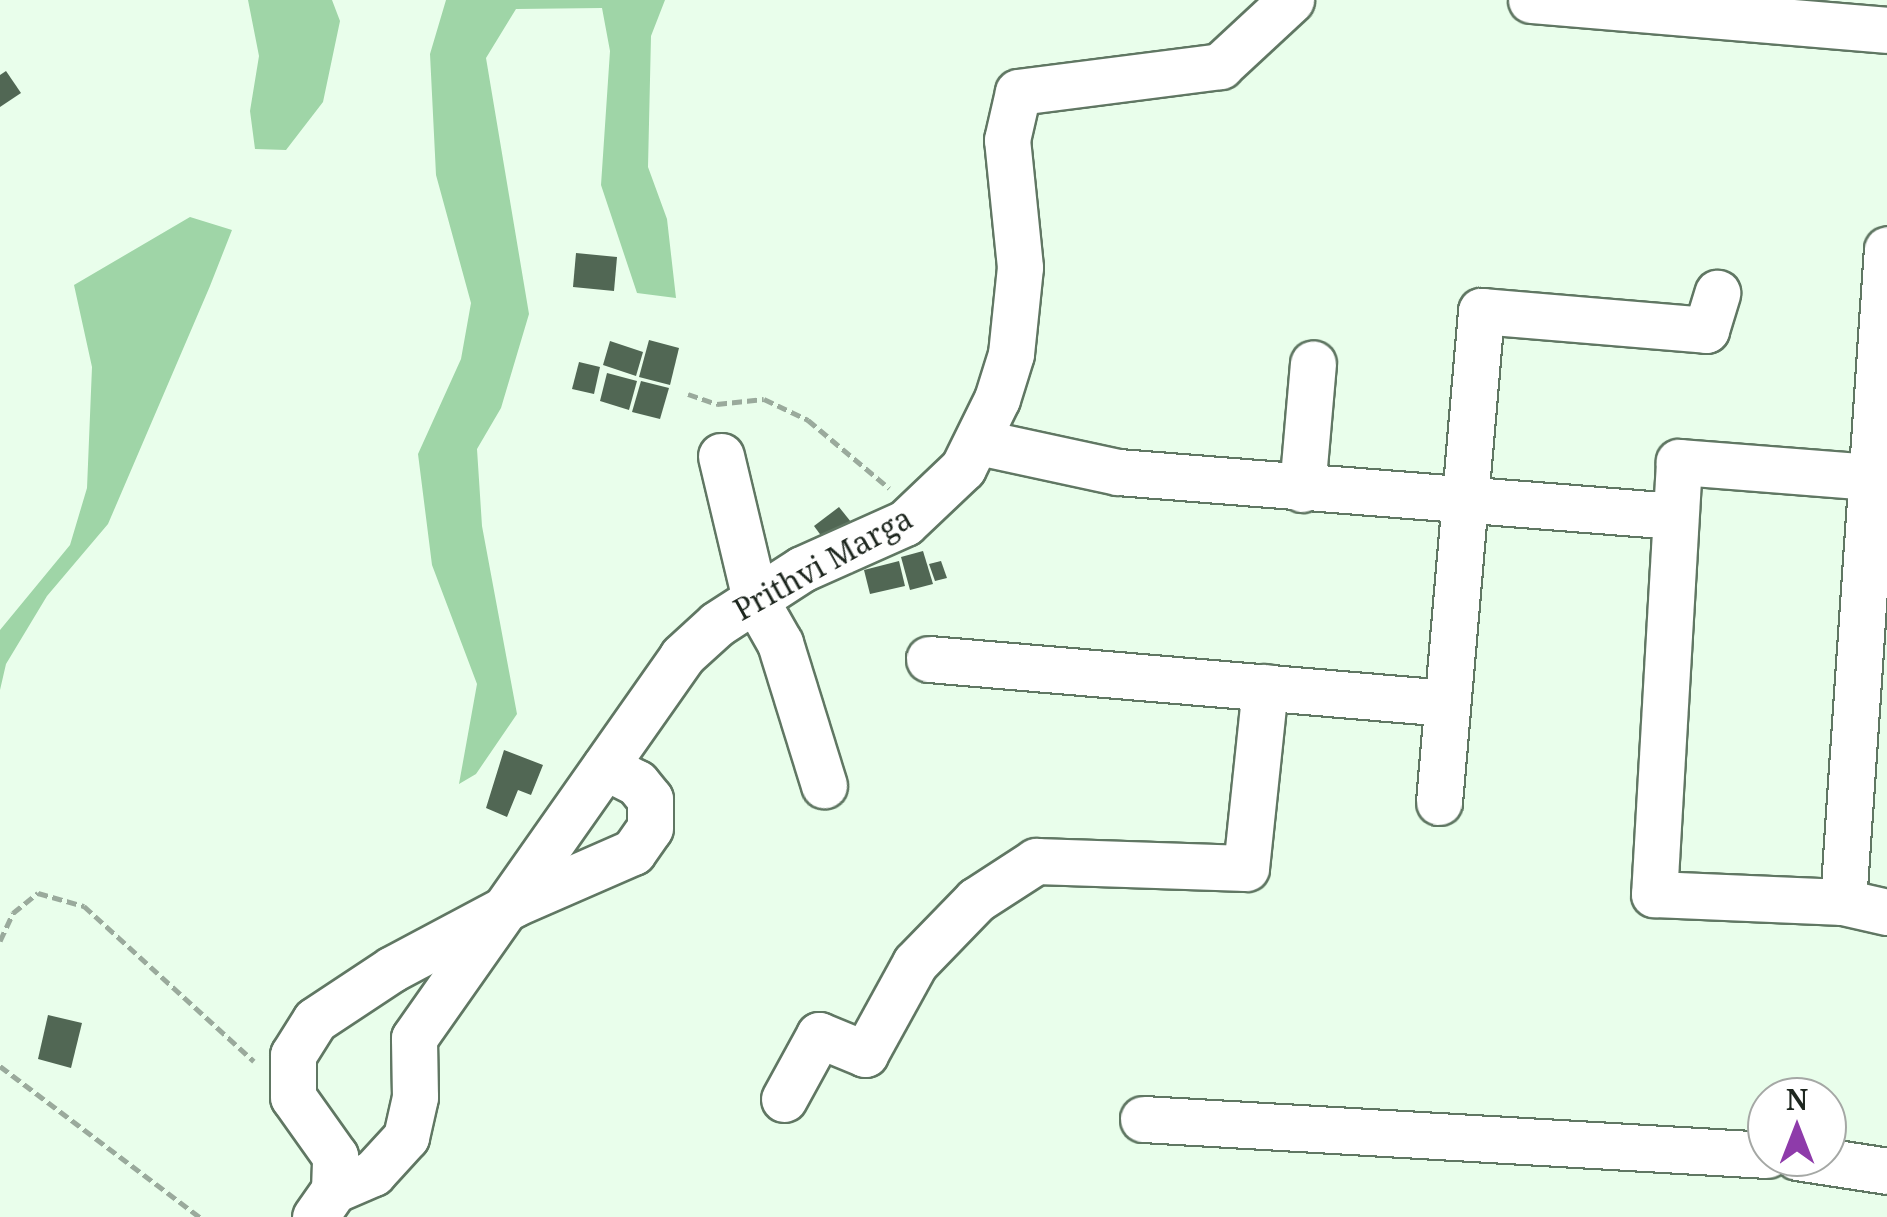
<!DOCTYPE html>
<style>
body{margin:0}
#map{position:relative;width:1887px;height:1217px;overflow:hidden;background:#e9feeb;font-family:"Noto Serif",serif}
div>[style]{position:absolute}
.green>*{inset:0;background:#9fd5a7}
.building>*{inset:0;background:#516754}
.path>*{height:5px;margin-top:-2.5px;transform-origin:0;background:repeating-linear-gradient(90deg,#9aaa9c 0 10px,transparent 0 15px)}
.roads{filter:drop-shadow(2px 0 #607763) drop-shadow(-2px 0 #607763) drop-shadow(0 2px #607763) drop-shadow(0 -2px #607763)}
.minor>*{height:45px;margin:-22.5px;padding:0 22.5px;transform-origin:22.5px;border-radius:22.5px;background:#fff}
span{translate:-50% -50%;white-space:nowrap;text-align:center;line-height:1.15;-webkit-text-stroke:10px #fff;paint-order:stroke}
.street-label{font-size:30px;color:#1d261e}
.north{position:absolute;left:1747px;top:1077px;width:100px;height:100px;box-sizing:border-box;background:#fff;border:2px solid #a5a8a5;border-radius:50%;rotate:0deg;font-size:28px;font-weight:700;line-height:40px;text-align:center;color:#1d261e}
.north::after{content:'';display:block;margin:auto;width:35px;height:45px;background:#8e3baa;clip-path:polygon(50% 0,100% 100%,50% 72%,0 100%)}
</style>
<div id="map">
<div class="green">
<div style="clip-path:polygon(248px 0,332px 0,340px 21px,323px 102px,286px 150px,255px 149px,250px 111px,259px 56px)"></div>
<div style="clip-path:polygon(446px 0,665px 0,651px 36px,648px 167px,667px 219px,676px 298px,637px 293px,601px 185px,610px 51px,602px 8px,516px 9px,486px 58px,529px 314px,501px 408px,477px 449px,482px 526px,517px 714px,476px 774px,459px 784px,477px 684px,432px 565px,418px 454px,461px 359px,471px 303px,436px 175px,430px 54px)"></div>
<div style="clip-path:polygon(190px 217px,232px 230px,210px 286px,108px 524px,47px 596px,6px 664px,0 690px,0 630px,70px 545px,87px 488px,92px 367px,74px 285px)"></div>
</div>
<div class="building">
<div style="clip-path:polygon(6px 71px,21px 93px,0 107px,0 75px)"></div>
<div style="clip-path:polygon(576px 253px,617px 257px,614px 291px,573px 287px)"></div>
<div style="clip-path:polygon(649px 340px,679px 348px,670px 385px,639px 377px)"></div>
<div style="clip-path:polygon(610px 341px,643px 352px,636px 376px,603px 365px)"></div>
<div style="clip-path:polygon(579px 362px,600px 367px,594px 394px,572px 389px)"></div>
<div style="clip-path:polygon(607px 373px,637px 381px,629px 410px,600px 401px)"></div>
<div style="clip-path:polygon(641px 381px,669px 388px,660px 419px,632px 412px)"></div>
<div style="clip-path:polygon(839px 507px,851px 522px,825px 541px,814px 526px)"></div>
<div style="clip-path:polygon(923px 551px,933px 584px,910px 590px,901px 557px)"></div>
<div style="clip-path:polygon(899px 561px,905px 586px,870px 594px,864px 570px)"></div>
<div style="clip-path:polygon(941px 561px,947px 578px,935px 581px,929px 564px)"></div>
<div style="clip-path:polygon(504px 750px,543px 765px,531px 795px,518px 790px,507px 817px,486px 808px)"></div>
<div style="clip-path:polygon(48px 1015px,82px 1023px,71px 1068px,38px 1059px)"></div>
</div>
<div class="path">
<div style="left:688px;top:394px;width:31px;rotate:19deg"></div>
<div style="left:717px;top:404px;width:47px;rotate:-6.1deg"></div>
<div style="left:764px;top:399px;width:49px;rotate:25.5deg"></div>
<div style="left:808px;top:420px;width:106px;rotate:40deg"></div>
<div style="left:0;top:941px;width:31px;rotate:-65deg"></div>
<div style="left:13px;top:913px;width:32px;rotate:-39deg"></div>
<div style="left:38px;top:893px;width:48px;rotate:15.8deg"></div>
<div style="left:84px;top:906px;width:230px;rotate:42.4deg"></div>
<div style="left:0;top:1066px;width:251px;rotate:37.1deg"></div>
</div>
<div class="roads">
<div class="minor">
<div style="left:1531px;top:0;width:357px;rotate:4.8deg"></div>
<div style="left:979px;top:442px;width:142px;rotate:12.2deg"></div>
<div style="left:1118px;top:472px;width:559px;rotate:4.52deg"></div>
<div style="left:721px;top:456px;width:147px;rotate:76.6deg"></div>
<div style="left:755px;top:599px;width:51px;rotate:60.4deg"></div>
<div style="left:780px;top:643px;width:149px;rotate:72.8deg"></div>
<div style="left:1871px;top:477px;width:193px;rotate:-175.5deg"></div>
<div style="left:1679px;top:462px;width:433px;rotate:93.3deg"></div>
<div style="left:1654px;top:894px;width:189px;rotate:2.4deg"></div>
<div style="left:1843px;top:902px;width:45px;rotate:12.8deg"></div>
<div style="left:1302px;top:489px;width:126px;rotate:-85deg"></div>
<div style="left:929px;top:659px;width:520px;rotate:4.86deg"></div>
<div style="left:1439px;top:802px;width:493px;rotate:-85.1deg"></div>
<div style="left:1481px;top:311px;width:226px;rotate:4.8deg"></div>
<div style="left:1706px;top:330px;width:39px;rotate:-73deg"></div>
<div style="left:1843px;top:902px;width:654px;rotate:-86.15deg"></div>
<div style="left:784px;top:1099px;width:73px;rotate:-61.3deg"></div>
<div style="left:819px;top:1035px;width:50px;rotate:22.4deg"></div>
<div style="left:865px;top:1054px;width:104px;rotate:-61.2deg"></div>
<div style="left:915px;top:963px;width:88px;rotate:-45.9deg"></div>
<div style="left:976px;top:900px;width:72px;rotate:-33deg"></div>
<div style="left:1036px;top:861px;width:210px;rotate:1.9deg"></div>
<div style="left:1246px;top:868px;width:182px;rotate:-84deg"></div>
<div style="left:1143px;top:1119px;width:625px;rotate:3.3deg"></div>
<div style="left:1797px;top:1157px;width:91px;rotate:8.8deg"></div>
<div style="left:334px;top:1190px;width:34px;rotate:-88deg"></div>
<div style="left:335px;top:1156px;width:72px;rotate:-125.4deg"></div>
<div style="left:293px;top:1097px;width:42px;rotate:-90deg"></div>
<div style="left:293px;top:1055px;width:41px;rotate:-57.8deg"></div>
<div style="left:315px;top:1020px;width:92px;rotate:-33.5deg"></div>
<div style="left:392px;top:969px;width:138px;rotate:-28deg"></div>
<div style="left:514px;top:904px;width:130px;rotate:-23.6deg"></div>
<div style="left:633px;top:852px;width:29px;rotate:-55deg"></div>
<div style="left:650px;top:828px;width:29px;rotate:-90deg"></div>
<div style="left:650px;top:799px;width:21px;rotate:-129deg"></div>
<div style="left:637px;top:783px;width:36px;rotate:-153deg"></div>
<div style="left:315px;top:1217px;width:33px;rotate:-55deg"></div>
<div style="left:334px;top:1190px;width:43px;rotate:-23.6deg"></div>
<div style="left:373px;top:1173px;width:49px;rotate:-47.5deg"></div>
<div style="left:406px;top:1137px;width:41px;rotate:-77.3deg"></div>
<div style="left:415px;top:1097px;width:59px;rotate:-91deg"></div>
<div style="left:414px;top:1038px;width:467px;rotate:-54.9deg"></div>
<div style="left:682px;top:656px;width:47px;rotate:-42.4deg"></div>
<div style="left:717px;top:624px;width:101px;rotate:-32.9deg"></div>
<div style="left:802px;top:569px;width:113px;rotate:-24.1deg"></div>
<div style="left:905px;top:523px;width:80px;rotate:-43.5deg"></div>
<div style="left:963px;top:468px;width:77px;rotate:-63.8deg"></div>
<div style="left:997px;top:399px;width:47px;rotate:-72.7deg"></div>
<div style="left:1011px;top:354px;width:87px;rotate:-84.1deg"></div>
<div style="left:1020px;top:267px;width:128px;rotate:-95.8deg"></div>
<div style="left:1007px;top:140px;width:49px;rotate:-77.1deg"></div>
<div style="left:1018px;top:92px;width:204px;rotate:-7.3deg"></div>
<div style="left:1220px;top:66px;width:97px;rotate:-42.9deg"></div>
</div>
</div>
<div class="street-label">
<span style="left:823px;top:564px;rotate:-29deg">Prithvi Marga</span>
</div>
<div class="north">N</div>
</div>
